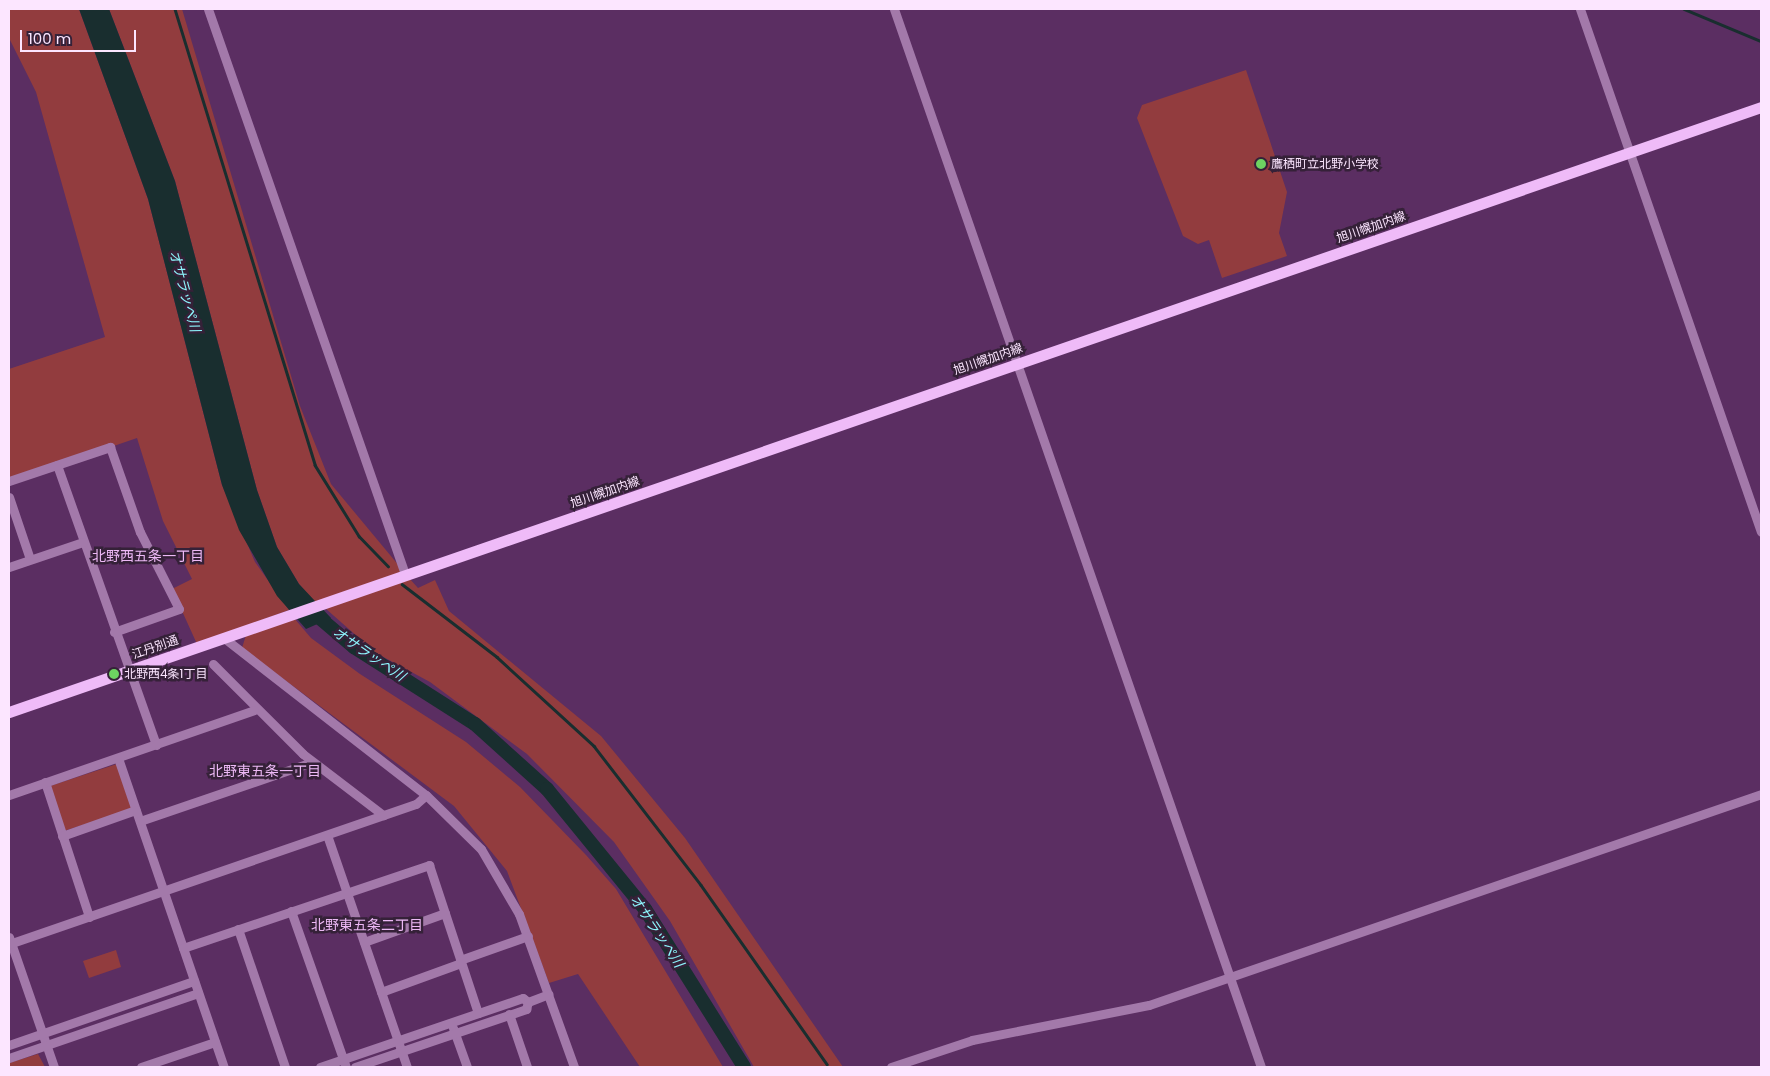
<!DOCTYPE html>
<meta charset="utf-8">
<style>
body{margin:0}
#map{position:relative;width:1770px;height:1076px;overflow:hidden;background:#5b2e62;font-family:Poppins,"Noto Sans JP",sans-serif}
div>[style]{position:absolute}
.green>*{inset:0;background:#923c3e}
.water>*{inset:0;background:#192e2f}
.stream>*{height:2.5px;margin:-1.25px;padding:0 1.25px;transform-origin:1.25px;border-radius:1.25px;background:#192e2f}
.river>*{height:14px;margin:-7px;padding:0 7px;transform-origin:7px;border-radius:7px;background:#192e2f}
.minor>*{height:9px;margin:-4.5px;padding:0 4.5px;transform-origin:4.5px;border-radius:4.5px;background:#a379aa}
.major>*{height:11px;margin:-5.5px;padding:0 5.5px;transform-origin:5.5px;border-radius:5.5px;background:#efbbf8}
.dots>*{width:14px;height:14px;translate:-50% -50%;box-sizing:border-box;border:2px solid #352138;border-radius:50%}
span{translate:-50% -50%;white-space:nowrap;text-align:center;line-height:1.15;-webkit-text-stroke:5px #352138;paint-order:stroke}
.poi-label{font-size:12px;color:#fce6ff}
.left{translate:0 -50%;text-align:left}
.street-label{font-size:12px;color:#fce6ff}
.water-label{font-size:14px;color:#8ef7fe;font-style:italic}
.neighbourhood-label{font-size:14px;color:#edb9f6}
.frame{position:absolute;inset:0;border:10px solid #fce6ff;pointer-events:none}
.scale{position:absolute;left:20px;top:30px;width:116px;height:22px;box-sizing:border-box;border:2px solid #fce6ff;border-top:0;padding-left:6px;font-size:15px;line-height:18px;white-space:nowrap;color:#fce6ff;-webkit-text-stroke:4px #352138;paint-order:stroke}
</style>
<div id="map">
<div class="green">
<div style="clip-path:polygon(9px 9px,79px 9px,148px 199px,222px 485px,255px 562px,289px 610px,197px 644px,172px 589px,192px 579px,163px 521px,137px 438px,9px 482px,9px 369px,105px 337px,36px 92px,9px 38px)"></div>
<div style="clip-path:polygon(109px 9px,182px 9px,300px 406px,331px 484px,405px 573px,315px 602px,299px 584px,277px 547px,257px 490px,175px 181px)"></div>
<div style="clip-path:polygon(1246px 70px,1287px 192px,1279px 233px,1287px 256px,1222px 278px,1209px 240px,1198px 244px,1183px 236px,1137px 118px,1142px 105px)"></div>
<div style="clip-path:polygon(409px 578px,418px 588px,435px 580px,449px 611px,601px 736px,685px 838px,843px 1067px,754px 1067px,670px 921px,614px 842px,527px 754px,430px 682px,376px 653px,325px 608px)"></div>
<div style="clip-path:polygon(294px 618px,311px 638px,360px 674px,466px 742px,520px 787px,586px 855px,616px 889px,723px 1067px,640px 1067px,578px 974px,549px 983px,507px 871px,454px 806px,242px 648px,246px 635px)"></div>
<div style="clip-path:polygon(117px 764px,132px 809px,64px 831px,50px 786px)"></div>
<div style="clip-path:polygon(116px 950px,121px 967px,89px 978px,83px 961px)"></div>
<div style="clip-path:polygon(38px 1054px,45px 1067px,9px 1067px,9px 1063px)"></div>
</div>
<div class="water">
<div style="clip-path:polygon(79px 9px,109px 9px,175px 181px,257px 490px,277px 547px,299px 584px,331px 618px,306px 629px,277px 596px,239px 530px,222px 485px,148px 199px)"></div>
</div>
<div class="stream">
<div style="left:175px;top:9px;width:477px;rotate:72.9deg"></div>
<div style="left:315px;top:465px;width:84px;rotate:58.2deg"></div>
<div style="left:359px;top:536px;width:42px;rotate:46deg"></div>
<div style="left:1684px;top:9px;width:83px;rotate:22.6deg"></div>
<div style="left:402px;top:584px;width:120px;rotate:37.5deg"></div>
<div style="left:497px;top:657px;width:132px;rotate:42.5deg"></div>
<div style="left:594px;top:746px;width:175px;rotate:52.4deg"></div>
<div style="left:701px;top:885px;width:219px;rotate:54.9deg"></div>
</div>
<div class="river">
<div style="left:309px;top:609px;width:59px;rotate:40.2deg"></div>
<div style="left:354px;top:647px;width:143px;rotate:32.5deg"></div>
<div style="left:475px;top:724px;width:97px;rotate:42.1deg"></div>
<div style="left:547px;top:789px;width:155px;rotate:50.8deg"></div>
<div style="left:645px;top:909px;width:186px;rotate:57.9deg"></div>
</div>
<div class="minor">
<div style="left:208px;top:9px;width:598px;rotate:70.78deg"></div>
<div style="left:894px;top:9px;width:1120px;rotate:70.87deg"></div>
<div style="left:1580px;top:9px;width:553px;rotate:70.91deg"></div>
<div style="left:57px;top:465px;width:297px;rotate:70.5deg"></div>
<div style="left:9px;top:481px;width:107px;rotate:-18.6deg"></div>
<div style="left:110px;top:447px;width:90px;rotate:70.6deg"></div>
<div style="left:140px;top:532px;width:86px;rotate:63.1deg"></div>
<div style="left:179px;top:609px;width:69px;rotate:160.5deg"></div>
<div style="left:9px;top:497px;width:65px;rotate:71.3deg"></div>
<div style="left:9px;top:567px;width:78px;rotate:-18.7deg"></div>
<div style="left:224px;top:638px;width:256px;rotate:37.9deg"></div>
<div style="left:426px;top:795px;width:77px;rotate:44.5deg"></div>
<div style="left:481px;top:849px;width:75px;rotate:59.7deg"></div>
<div style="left:519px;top:914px;width:163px;rotate:70.2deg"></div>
<div style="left:213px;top:664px;width:127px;rotate:45deg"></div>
<div style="left:303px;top:754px;width:101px;rotate:37.3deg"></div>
<div style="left:118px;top:758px;width:327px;rotate:71.1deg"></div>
<div style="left:45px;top:782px;width:142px;rotate:71.9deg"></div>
<div style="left:9px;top:795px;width:259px;rotate:-19.1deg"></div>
<div style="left:140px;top:821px;width:182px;rotate:-18.9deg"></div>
<div style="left:327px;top:835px;width:245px;rotate:71deg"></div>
<div style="left:62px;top:836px;width:78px;rotate:-19.4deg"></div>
<div style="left:291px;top:911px;width:165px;rotate:70.6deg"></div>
<div style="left:238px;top:929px;width:146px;rotate:71.2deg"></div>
<div style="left:9px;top:937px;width:138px;rotate:70.9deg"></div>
<div style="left:364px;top:942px;width:86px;rotate:-19.7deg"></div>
<div style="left:9px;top:944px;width:430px;rotate:-19deg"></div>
<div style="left:416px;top:804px;width:13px;rotate:-42deg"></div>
<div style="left:183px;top:948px;width:260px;rotate:-18.6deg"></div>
<div style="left:429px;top:865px;width:156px;rotate:71.7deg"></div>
<div style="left:460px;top:960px;width:72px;rotate:-19.4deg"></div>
<div style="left:381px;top:992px;width:85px;rotate:-19.9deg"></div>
<div style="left:509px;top:1014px;width:56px;rotate:71.2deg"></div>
<div style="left:453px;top:1028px;width:41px;rotate:70.3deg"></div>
<div style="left:9px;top:1045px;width:196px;rotate:-19.1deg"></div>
<div style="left:9px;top:1058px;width:200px;rotate:-19deg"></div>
<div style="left:141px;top:1067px;width:78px;rotate:-18.7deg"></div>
<div style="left:320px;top:1067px;width:214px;rotate:-18.8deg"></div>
<div style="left:523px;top:998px;width:6px;rotate:39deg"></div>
<div style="left:528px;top:1002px;width:22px;rotate:-21deg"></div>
<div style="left:355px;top:1067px;width:181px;rotate:-18.7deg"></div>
<div style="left:526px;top:1009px;width:7px;rotate:-74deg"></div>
<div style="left:891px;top:1067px;width:85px;rotate:-18.4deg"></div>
<div style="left:972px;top:1040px;width:180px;rotate:-11.2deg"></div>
<div style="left:1149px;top:1005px;width:647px;rotate:-19.02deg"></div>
</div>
<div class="major">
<div style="left:9px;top:712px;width:1854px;rotate:-19.05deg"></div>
</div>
<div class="dots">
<div style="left:1261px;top:164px;background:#6dd361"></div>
<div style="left:114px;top:674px;background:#6dd361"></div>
</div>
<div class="poi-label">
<span class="left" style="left:1271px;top:164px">鷹栖町立北野小学校</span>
<span class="left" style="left:124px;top:674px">北野西4条1丁目</span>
</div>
<div class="street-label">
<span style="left:1371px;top:227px;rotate:-19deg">旭川幌加内線</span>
<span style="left:988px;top:359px;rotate:-19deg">旭川幌加内線</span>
<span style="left:605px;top:492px;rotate:-19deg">旭川幌加内線</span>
<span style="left:155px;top:647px;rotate:-19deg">江丹別通</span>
</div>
<div class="water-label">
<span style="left:185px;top:291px;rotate:75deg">オサラッペ川</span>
<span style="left:369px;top:654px;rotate:34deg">オサラッペ川</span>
<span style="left:657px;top:931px;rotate:56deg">オサラッペ川</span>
</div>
<div class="neighbourhood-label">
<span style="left:148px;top:556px">北野西五条一丁目</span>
<span style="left:265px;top:771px">北野東五条一丁目</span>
<span style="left:367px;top:925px">北野東五条二丁目</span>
</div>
<div class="frame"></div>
<div class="scale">100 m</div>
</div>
